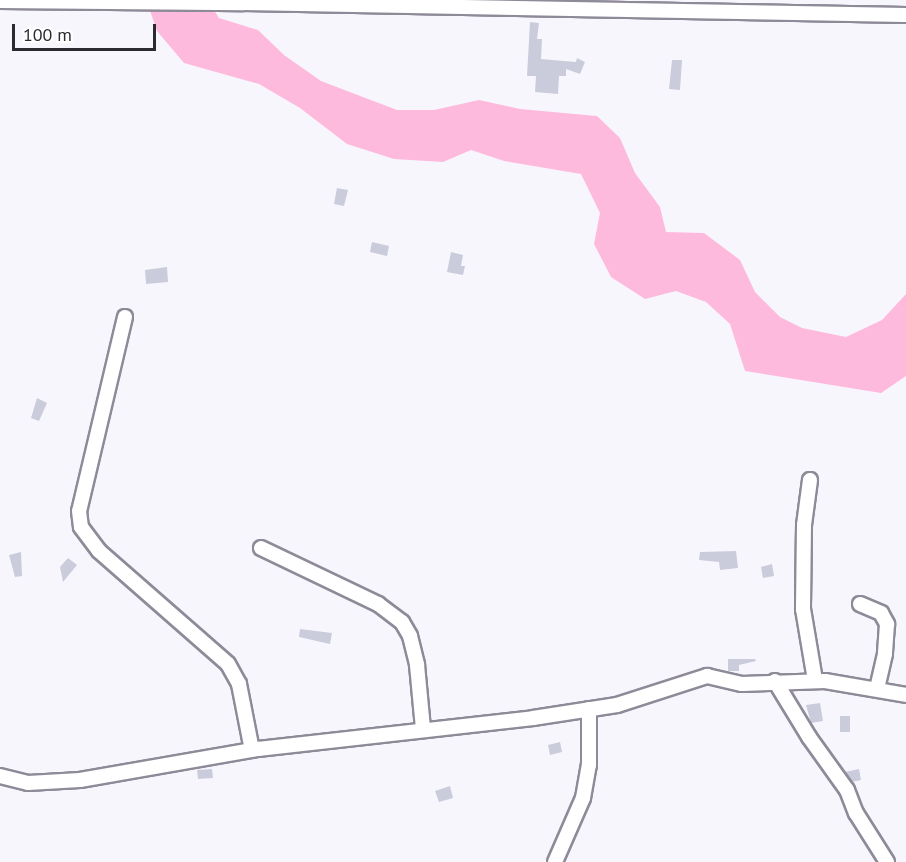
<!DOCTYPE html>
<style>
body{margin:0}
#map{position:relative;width:906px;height:862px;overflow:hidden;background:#f8f6fd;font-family:"PT Sans",sans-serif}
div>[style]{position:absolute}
.green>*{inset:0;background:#febadd}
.building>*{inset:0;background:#caccdc}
.roads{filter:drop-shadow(2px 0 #8f8a98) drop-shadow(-2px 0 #8f8a98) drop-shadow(0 2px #8f8a98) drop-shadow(0 -2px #8f8a98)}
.minor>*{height:14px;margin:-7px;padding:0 7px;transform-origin:7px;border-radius:7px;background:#fff}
span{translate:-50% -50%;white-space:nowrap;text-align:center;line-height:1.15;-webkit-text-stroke:6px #fff;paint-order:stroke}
.scale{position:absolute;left:12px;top:24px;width:144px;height:27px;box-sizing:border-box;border:3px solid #2c292f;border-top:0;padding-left:8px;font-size:18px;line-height:21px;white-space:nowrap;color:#2c292f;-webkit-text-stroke:4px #fff;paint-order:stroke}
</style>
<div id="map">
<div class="green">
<div style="clip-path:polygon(147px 2px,210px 4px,219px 18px,258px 30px,284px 55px,321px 81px,397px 110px,434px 110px,479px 100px,520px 109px,597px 116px,620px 138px,635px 173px,660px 207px,666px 232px,704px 233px,740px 260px,755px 292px,780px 317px,802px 328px,846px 337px,882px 320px,906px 294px,906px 376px,881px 393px,745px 371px,730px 324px,706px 302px,676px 291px,645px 299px,611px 277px,594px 244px,600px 213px,581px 174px,504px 161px,471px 150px,443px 162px,394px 159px,347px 144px,300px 108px,259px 84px,184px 63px,157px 31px)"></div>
</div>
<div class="building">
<div style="clip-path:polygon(530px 22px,539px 23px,537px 39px,542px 39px,541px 59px,576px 62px,577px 58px,585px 62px,580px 74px,566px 69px,566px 76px,559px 76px,558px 94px,535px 92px,536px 76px,527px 76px)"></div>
<div style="clip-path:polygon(672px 60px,682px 60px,680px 90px,669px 89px)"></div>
<div style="clip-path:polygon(337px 188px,348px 190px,344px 206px,334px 204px)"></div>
<div style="clip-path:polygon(372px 242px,389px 246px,387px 256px,370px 252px)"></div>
<div style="clip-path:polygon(451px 252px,463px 255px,461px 266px,465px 266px,463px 275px,447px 272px)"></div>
<div style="clip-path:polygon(167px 267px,168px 282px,146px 284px,145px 270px)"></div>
<div style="clip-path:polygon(37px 398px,47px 403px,39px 421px,31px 418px)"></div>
<div style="clip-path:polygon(736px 551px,738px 568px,720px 570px,719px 562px,699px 560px,700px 552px)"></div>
<div style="clip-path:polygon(21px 552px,22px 576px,15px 577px,9px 555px)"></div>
<div style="clip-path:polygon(68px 558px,77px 565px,63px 582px,60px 567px)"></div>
<div style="clip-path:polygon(772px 564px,774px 576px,763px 578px,761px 567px)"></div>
<div style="clip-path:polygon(300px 629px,332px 633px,330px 644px,299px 637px)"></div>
<div style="clip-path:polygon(728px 659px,755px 659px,756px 661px,739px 665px,739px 671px,728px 671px)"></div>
<div style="clip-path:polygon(820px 703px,823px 721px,811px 723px,806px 705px)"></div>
<div style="clip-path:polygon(840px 716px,850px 716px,850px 732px,840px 732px)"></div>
<div style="clip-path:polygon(560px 742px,562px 752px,550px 755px,548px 745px)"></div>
<div style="clip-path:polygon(212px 769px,213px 778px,198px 779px,197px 770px)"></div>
<div style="clip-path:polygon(859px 769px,861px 780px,852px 782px,845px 772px)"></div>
<div style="clip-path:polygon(450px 786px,453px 798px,439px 802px,435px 791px)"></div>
</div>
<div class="roads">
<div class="minor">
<div style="left:0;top:1px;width:244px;rotate:0.5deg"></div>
<div style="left:244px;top:3px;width:662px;rotate:1.04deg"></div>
<div style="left:125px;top:317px;width:199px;rotate:103.3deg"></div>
<div style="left:79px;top:511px;width:16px;rotate:83deg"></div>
<div style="left:81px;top:527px;width:30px;rotate:53deg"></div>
<div style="left:99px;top:551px;width:171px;rotate:41.2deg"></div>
<div style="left:228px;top:664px;width:23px;rotate:61deg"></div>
<div style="left:239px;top:684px;width:67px;rotate:78.9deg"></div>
<div style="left:810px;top:480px;width:45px;rotate:97.6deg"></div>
<div style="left:804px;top:525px;width:84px;rotate:90.7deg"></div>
<div style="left:803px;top:609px;width:72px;rotate:80.4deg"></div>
<div style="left:261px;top:548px;width:130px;rotate:25.6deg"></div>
<div style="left:378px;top:604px;width:30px;rotate:37deg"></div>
<div style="left:402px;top:622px;width:16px;rotate:60deg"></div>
<div style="left:410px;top:636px;width:30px;rotate:76deg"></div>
<div style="left:417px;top:665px;width:64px;rotate:84.6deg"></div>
<div style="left:860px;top:604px;width:23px;rotate:23deg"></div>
<div style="left:881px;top:613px;width:13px;rotate:61deg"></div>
<div style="left:887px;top:624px;width:30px;rotate:94deg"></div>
<div style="left:885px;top:654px;width:35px;rotate:103deg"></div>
<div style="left:775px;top:681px;width:66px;rotate:58.7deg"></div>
<div style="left:809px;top:737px;width:65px;rotate:54.4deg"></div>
<div style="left:847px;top:790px;width:25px;rotate:69deg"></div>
<div style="left:856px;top:813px;width:58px;rotate:57.7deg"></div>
<div style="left:0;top:776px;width:29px;rotate:14deg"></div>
<div style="left:28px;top:783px;width:52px;rotate:-3.3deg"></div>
<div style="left:80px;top:780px;width:181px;rotate:-9.9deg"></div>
<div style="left:258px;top:749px;width:277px;rotate:-6.4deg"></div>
<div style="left:533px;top:718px;width:85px;rotate:-8.8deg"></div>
<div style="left:617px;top:705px;width:95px;rotate:-17.9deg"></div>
<div style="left:707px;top:676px;width:36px;rotate:13deg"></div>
<div style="left:742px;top:684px;width:83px;rotate:-2.1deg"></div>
<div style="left:825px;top:681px;width:82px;rotate:9.8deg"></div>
<div style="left:555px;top:862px;width:70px;rotate:-66.4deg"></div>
<div style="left:583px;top:798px;width:34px;rotate:-80deg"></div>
<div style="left:589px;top:765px;width:56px;rotate:-90deg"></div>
</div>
</div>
<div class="scale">100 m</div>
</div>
